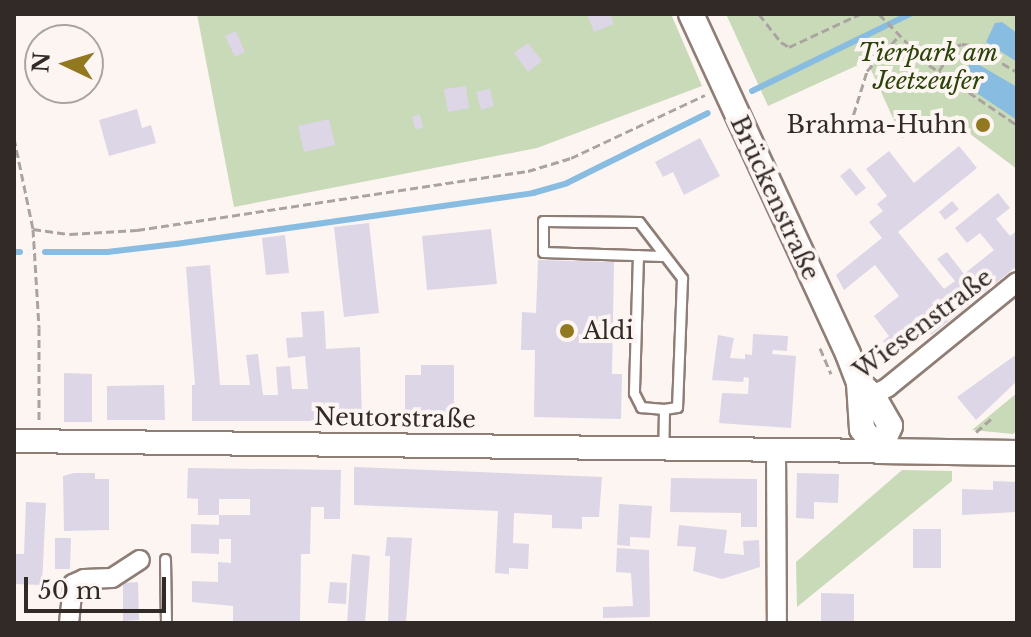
<!DOCTYPE html>
<meta charset="utf-8">
<style>
body{margin:0}
#map{position:relative;width:1031px;height:637px;overflow:hidden;background:#fdf5f2;font-family:"Libre Baskerville",serif}
div>[style]{position:absolute}
.green>*{inset:0;background:#c8dab8}
.water>*{inset:0;background:#88bce1}
.stream>*{height:6px;margin:-3px;padding:0 3px;transform-origin:3px;border-radius:3px;background:#88bce1}
.building>*{inset:0;background:#ddd6e6}
.path>*{height:3px;margin-top:-1.5px;transform-origin:0;background:repeating-linear-gradient(90deg,#aba3a0 0 8px,transparent 0 12px)}
.roads{filter:drop-shadow(2px 0 #8f7e76) drop-shadow(-2px 0 #8f7e76) drop-shadow(0 2px #8f7e76) drop-shadow(0 -2px #8f7e76)}
.service>*{height:9px;margin:-4.5px;padding:0 4.5px;transform-origin:4.5px;border-radius:4.5px;background:#fff}
.minor>*{height:18px;margin:-9px;padding:0 9px;transform-origin:9px;border-radius:9px;background:#fff}
.tertiary>*{height:22px;margin:-11px;padding:0 11px;transform-origin:11px;border-radius:11px;background:#fff}
.secondary>*{height:24px;margin:-12px;padding:0 12px;transform-origin:12px;border-radius:12px;background:#fff}
.dots>*{width:22px;height:22px;translate:-50% -50%;box-sizing:border-box;border:4px solid #fdf5f2;border-radius:50%}
span{translate:-50% -50%;white-space:nowrap;text-align:center;line-height:1.15;-webkit-text-stroke:8px #fdf5f2;paint-order:stroke}
.park-label{font-size:24px;color:#2b4209;font-style:italic}
.poi-label{font-size:24px;color:#312a27}
.right{translate:-100% -50%;text-align:right}
.left{translate:0 -50%;text-align:left}
.street-label{font-size:24px;color:#312a27}
.frame{position:absolute;inset:0;border:16px solid #312a27;pointer-events:none}
.north{position:absolute;left:24px;top:24px;width:80px;height:80px;box-sizing:border-box;background:#fdf5f2;border:2px solid #aba4a1;border-radius:50%;rotate:274deg;font-size:22px;font-weight:700;line-height:32px;text-align:center;color:#312a27}
.north::after{content:'';display:block;margin:auto;width:28px;height:36px;background:#92781e;clip-path:polygon(50% 0,100% 100%,50% 72%,0 100%)}
.scale{position:absolute;left:24px;top:577px;width:142px;height:36px;box-sizing:border-box;border:4px solid #312a27;border-top:0;padding-left:10px;font-size:24px;line-height:28px;white-space:nowrap;color:#312a27;-webkit-text-stroke:6px #fdf5f2;paint-order:stroke}
</style>
<div id="map">
<div class="green">
<div style="clip-path:polygon(197px 14px,671px 14px,702px 86px,537px 148px,234px 207px)"></div>
<div style="clip-path:polygon(726px 14px,1017px 14px,1017px 169px,946px 116px,902px 138px,867px 61px,768px 106px)"></div>
<div style="clip-path:polygon(1017px 393px,1017px 431px,1013px 434px,972px 430px)"></div>
<div style="clip-path:polygon(902px 470px,952px 471px,952px 481px,797px 607px,796px 562px)"></div>
</div>
<div class="water">
<div style="clip-path:polygon(1002px 22px,1017px 33px,1017px 62px,986px 42px,995px 23px)"></div>
<div style="clip-path:polygon(976px 63px,1017px 87px,1017px 120px,963px 84px,962px 78px,970px 64px)"></div>
</div>
<div class="stream">
<div style="left:752px;top:91px;width:176px;rotate:-26deg"></div>
<div style="left:14px;top:252px;width:6px"></div>
<div style="left:45px;top:252px;width:62px"></div>
<div style="left:107px;top:252px;width:69px;rotate:-6.6deg"></div>
<div style="left:176px;top:244px;width:361px;rotate:-8.1deg"></div>
<div style="left:533px;top:193px;width:35px;rotate:-16deg"></div>
<div style="left:567px;top:183px;width:157px;rotate:-26.4deg"></div>
</div>
<div class="building">
<div style="clip-path:polygon(587px 14px,610px 14px,614px 24px,594px 32px)"></div>
<div style="clip-path:polygon(236px 31px,245px 52px,235px 57px,225px 36px)"></div>
<div style="clip-path:polygon(528px 43px,542px 61px,528px 72px,514px 53px)"></div>
<div style="clip-path:polygon(466px 86px,469px 108px,448px 112px,444px 89px)"></div>
<div style="clip-path:polygon(490px 89px,494px 106px,481px 110px,476px 92px)"></div>
<div style="clip-path:polygon(137px 109px,142px 128px,151px 125px,156px 143px,109px 156px,99px 120px)"></div>
<div style="clip-path:polygon(420px 115px,423px 128px,415px 129px,412px 116px)"></div>
<div style="clip-path:polygon(329px 119px,335px 145px,304px 152px,298px 126px)"></div>
<div style="clip-path:polygon(700px 138px,720px 176px,684px 195px,673px 172px,663px 177px,655px 162px)"></div>
<div style="clip-path:polygon(959px 146px,977px 168px,898px 232px,944px 289px,955px 281px,937px 259px,947px 252px,964px 274px,994px 250px,980px 233px,967px 243px,955px 228px,998px 193px,1010px 208px,996px 219px,1010px 236px,1017px 231px,1017px 266px,931px 335px,925px 328px,900px 349px,897px 346px,891px 351px,883px 341px,889px 336px,874px 316px,899px 296px,875px 265px,844px 290px,836px 275px,882px 238px,869px 222px,883px 211px,877px 204px,887px 196px,866px 169px,889px 151px,914px 183px)"></div>
<div style="clip-path:polygon(850px 168px,866px 188px,856px 196px,840px 176px)"></div>
<div style="clip-path:polygon(952px 201px,959px 209px,945px 220px,939px 212px)"></div>
<div style="clip-path:polygon(369px 223px,379px 313px,344px 317px,334px 227px)"></div>
<div style="clip-path:polygon(491px 229px,497px 284px,427px 290px,422px 236px)"></div>
<div style="clip-path:polygon(285px 235px,289px 273px,266px 275px,262px 238px)"></div>
<div style="clip-path:polygon(538px 260px,614px 262px,612px 374px,622px 374px,621px 419px,534px 417px,535px 350px,521px 350px,522px 312px,536px 313px)"></div>
<div style="clip-path:polygon(210px 265px,220px 385px,250px 385px,246px 355px,258px 354px,263px 395px,278px 395px,276px 367px,290px 366px,292px 389px,308px 389px,305px 356px,288px 358px,286px 338px,303px 337px,301px 312px,324px 311px,326px 349px,360px 347px,362px 421px,192px 421px,192px 385px,195px 385px,186px 267px)"></div>
<div style="clip-path:polygon(753px 334px,788px 336px,787px 351px,773px 350px,772px 354px,796px 356px,791px 428px,719px 423px,722px 393px,748px 394px,749px 378px,744px 377px,743px 382px,712px 380px,718px 335px,734px 338px,730px 358px,745px 359px,745px 354px,752px 355px)"></div>
<div style="clip-path:polygon(1017px 354px,1017px 381px,976px 420px,957px 397px)"></div>
<div style="clip-path:polygon(421px 365px,454px 365px,454px 416px,405px 416px,405px 375px,421px 375px)"></div>
<div style="clip-path:polygon(64px 373px,92px 374px,92px 422px,64px 422px)"></div>
<div style="clip-path:polygon(164px 385px,165px 420px,107px 420px,107px 386px)"></div>
<div style="clip-path:polygon(354px 467px,602px 477px,599px 517px,582px 517px,582px 529px,552px 528px,552px 515px,514px 513px,513px 543px,529px 544px,528px 569px,509px 568px,509px 574px,495px 573px,498px 511px,354px 505px)"></div>
<div style="clip-path:polygon(188px 468px,341px 470px,340px 519px,324px 519px,324px 507px,311px 507px,310px 554px,301px 554px,300px 623px,233px 623px,233px 606px,192px 602px,192px 581px,218px 582px,218px 562px,231px 563px,231px 539px,219px 539px,219px 554px,191px 553px,191px 524px,219px 525px,219px 515px,250px 515px,250px 499px,219px 499px,219px 515px,198px 515px,198px 499px,187px 498px)"></div>
<div style="clip-path:polygon(74px 473px,95px 473px,95px 479px,109px 479px,109px 530px,64px 531px,63px 476px)"></div>
<div style="clip-path:polygon(797px 473px,839px 474px,838px 503px,814px 502px,814px 519px,796px 518px)"></div>
<div style="clip-path:polygon(671px 478px,757px 479px,757px 527px,741px 527px,741px 513px,670px 512px)"></div>
<div style="clip-path:polygon(993px 481px,1017px 482px,1017px 512px,962px 515px,962px 489px,993px 490px)"></div>
<div style="clip-path:polygon(26px 502px,46px 503px,42px 585px,14px 584px,14px 554px,24px 554px)"></div>
<div style="clip-path:polygon(619px 504px,652px 506px,650px 538px,630px 537px,630px 546px,617px 545px)"></div>
<div style="clip-path:polygon(679px 525px,727px 530px,724px 553px,744px 555px,743px 541px,759px 540px,760px 567px,722px 579px,693px 571px,696px 547px,677px 546px)"></div>
<div style="clip-path:polygon(913px 529px,941px 529px,941px 568px,913px 568px)"></div>
<div style="clip-path:polygon(387px 537px,412px 538px,406px 623px,388px 623px,390px 556px,385px 556px)"></div>
<div style="clip-path:polygon(55px 538px,71px 538px,70px 569px,55px 569px)"></div>
<div style="clip-path:polygon(617px 548px,649px 550px,650px 617px,603px 618px,603px 607px,633px 606px,631px 573px,616px 572px)"></div>
<div style="clip-path:polygon(352px 554px,370px 556px,365px 623px,347px 623px)"></div>
<div style="clip-path:polygon(138px 582px,139px 620px,123px 621px,123px 583px)"></div>
<div style="clip-path:polygon(330px 582px,347px 583px,346px 604px,328px 603px)"></div>
<div style="clip-path:polygon(821px 593px,854px 594px,854px 621px,821px 621px)"></div>
</div>
<div class="path">
<div style="left:759px;top:14px;width:36px;rotate:52deg"></div>
<div style="left:781px;top:42px;width:9px;rotate:32deg"></div>
<div style="left:789px;top:47px;width:78px;rotate:-24.9deg"></div>
<div style="left:879px;top:14px;width:71px;rotate:45.6deg"></div>
<div style="left:929px;top:65px;width:107px;rotate:34.3deg"></div>
<div style="left:939px;top:71px;width:28px;rotate:-58deg"></div>
<div style="left:954px;top:47px;width:9px;rotate:-21deg"></div>
<div style="left:962px;top:44px;width:9px;rotate:6deg"></div>
<div style="left:971px;top:45px;width:53px;rotate:30.4deg"></div>
<div style="left:850px;top:126px;width:58px;rotate:-72.8deg"></div>
<div style="left:867px;top:71px;width:47px;rotate:-47.6deg"></div>
<div style="left:14px;top:138px;width:93px;rotate:78.2deg"></div>
<div style="left:33px;top:229px;width:99px;rotate:86.5deg"></div>
<div style="left:39px;top:328px;width:92px;rotate:90deg"></div>
<div style="left:33px;top:229px;width:37px;rotate:8deg"></div>
<div style="left:70px;top:234px;width:67px;rotate:-3.4deg"></div>
<div style="left:137px;top:230px;width:395px;rotate:-8.6deg"></div>
<div style="left:528px;top:171px;width:45px;rotate:-16.8deg"></div>
<div style="left:571px;top:158px;width:148px;rotate:-25.2deg"></div>
<div style="left:820px;top:348px;width:28px;rotate:67deg"></div>
<div style="left:976px;top:432px;width:21px;rotate:-41deg"></div>
</div>
<div class="roads">
<div class="service">
<div style="left:638px;top:255px;width:138px;rotate:91.7deg"></div>
<div style="left:634px;top:393px;width:16px;rotate:63deg"></div>
<div style="left:641px;top:407px;width:23px;rotate:5deg"></div>
<div style="left:662px;top:256px;width:119px;rotate:-178.1deg"></div>
<div style="left:543px;top:252px;width:31px;rotate:-90deg"></div>
<div style="left:543px;top:221px;width:96px;rotate:0.6deg"></div>
<div style="left:639px;top:222px;width:71px;rotate:52.5deg"></div>
<div style="left:682px;top:278px;width:129px;rotate:92.2deg"></div>
<div style="left:677px;top:407px;width:13px;rotate:171deg"></div>
<div style="left:664px;top:409px;width:39px;rotate:91deg"></div>
<div style="left:165px;top:559px;width:64px;rotate:89.1deg"></div>
</div>
<div class="minor">
<div style="left:864px;top:400px;width:27px;rotate:-28deg"></div>
<div style="left:888px;top:387px;width:166px;rotate:-39.1deg"></div>
<div style="left:776px;top:450px;width:173px;rotate:89.7deg"></div>
<div style="left:69px;top:623px;width:39px;rotate:-84deg"></div>
<div style="left:73px;top:584px;width:12px;rotate:-24deg"></div>
<div style="left:84px;top:579px;width:28px;rotate:-2deg"></div>
<div style="left:112px;top:578px;width:33px;rotate:-33deg"></div>
</div>
<div class="tertiary">
<div style="left:14px;top:441px;width:865px;rotate:0.66deg"></div>
</div>
<div class="secondary">
<div style="left:691px;top:14px;width:374px;rotate:65.2deg"></div>
<div style="left:848px;top:354px;width:31px;rotate:69deg"></div>
<div style="left:859px;top:383px;width:46px;rotate:86.3deg"></div>
<div style="left:862px;top:429px;width:28px;rotate:52deg"></div>
<div style="left:859px;top:383px;width:19px;rotate:43deg"></div>
<div style="left:873px;top:396px;width:34px;rotate:60deg"></div>
<div style="left:890px;top:426px;width:27px;rotate:114deg"></div>
<div style="left:879px;top:451px;width:138px;rotate:0.8deg"></div>
</div>
</div>
<div class="dots">
<div style="left:983px;top:125px;background:#92781e"></div>
<div style="left:567px;top:331px;background:#92781e"></div>
</div>
<div class="park-label">
<span style="left:928px;top:67px">Tierpark am<br>Jeetzeufer</span>
</div>
<div class="poi-label">
<span class="right" style="left:967px;top:125px">Brahma-Huhn</span>
<span class="left" style="left:583px;top:331px">Aldi</span>
</div>
<div class="street-label">
<span style="left:775px;top:198px;rotate:65deg">Brückenstraße</span>
<span style="left:923px;top:324px;rotate:-37deg">Wiesenstraße</span>
<span style="left:395px;top:418px;rotate:1deg">Neutorstraße</span>
</div>
<div class="frame"></div>
<div class="north">N</div>
<div class="scale">50 m</div>
</div>
